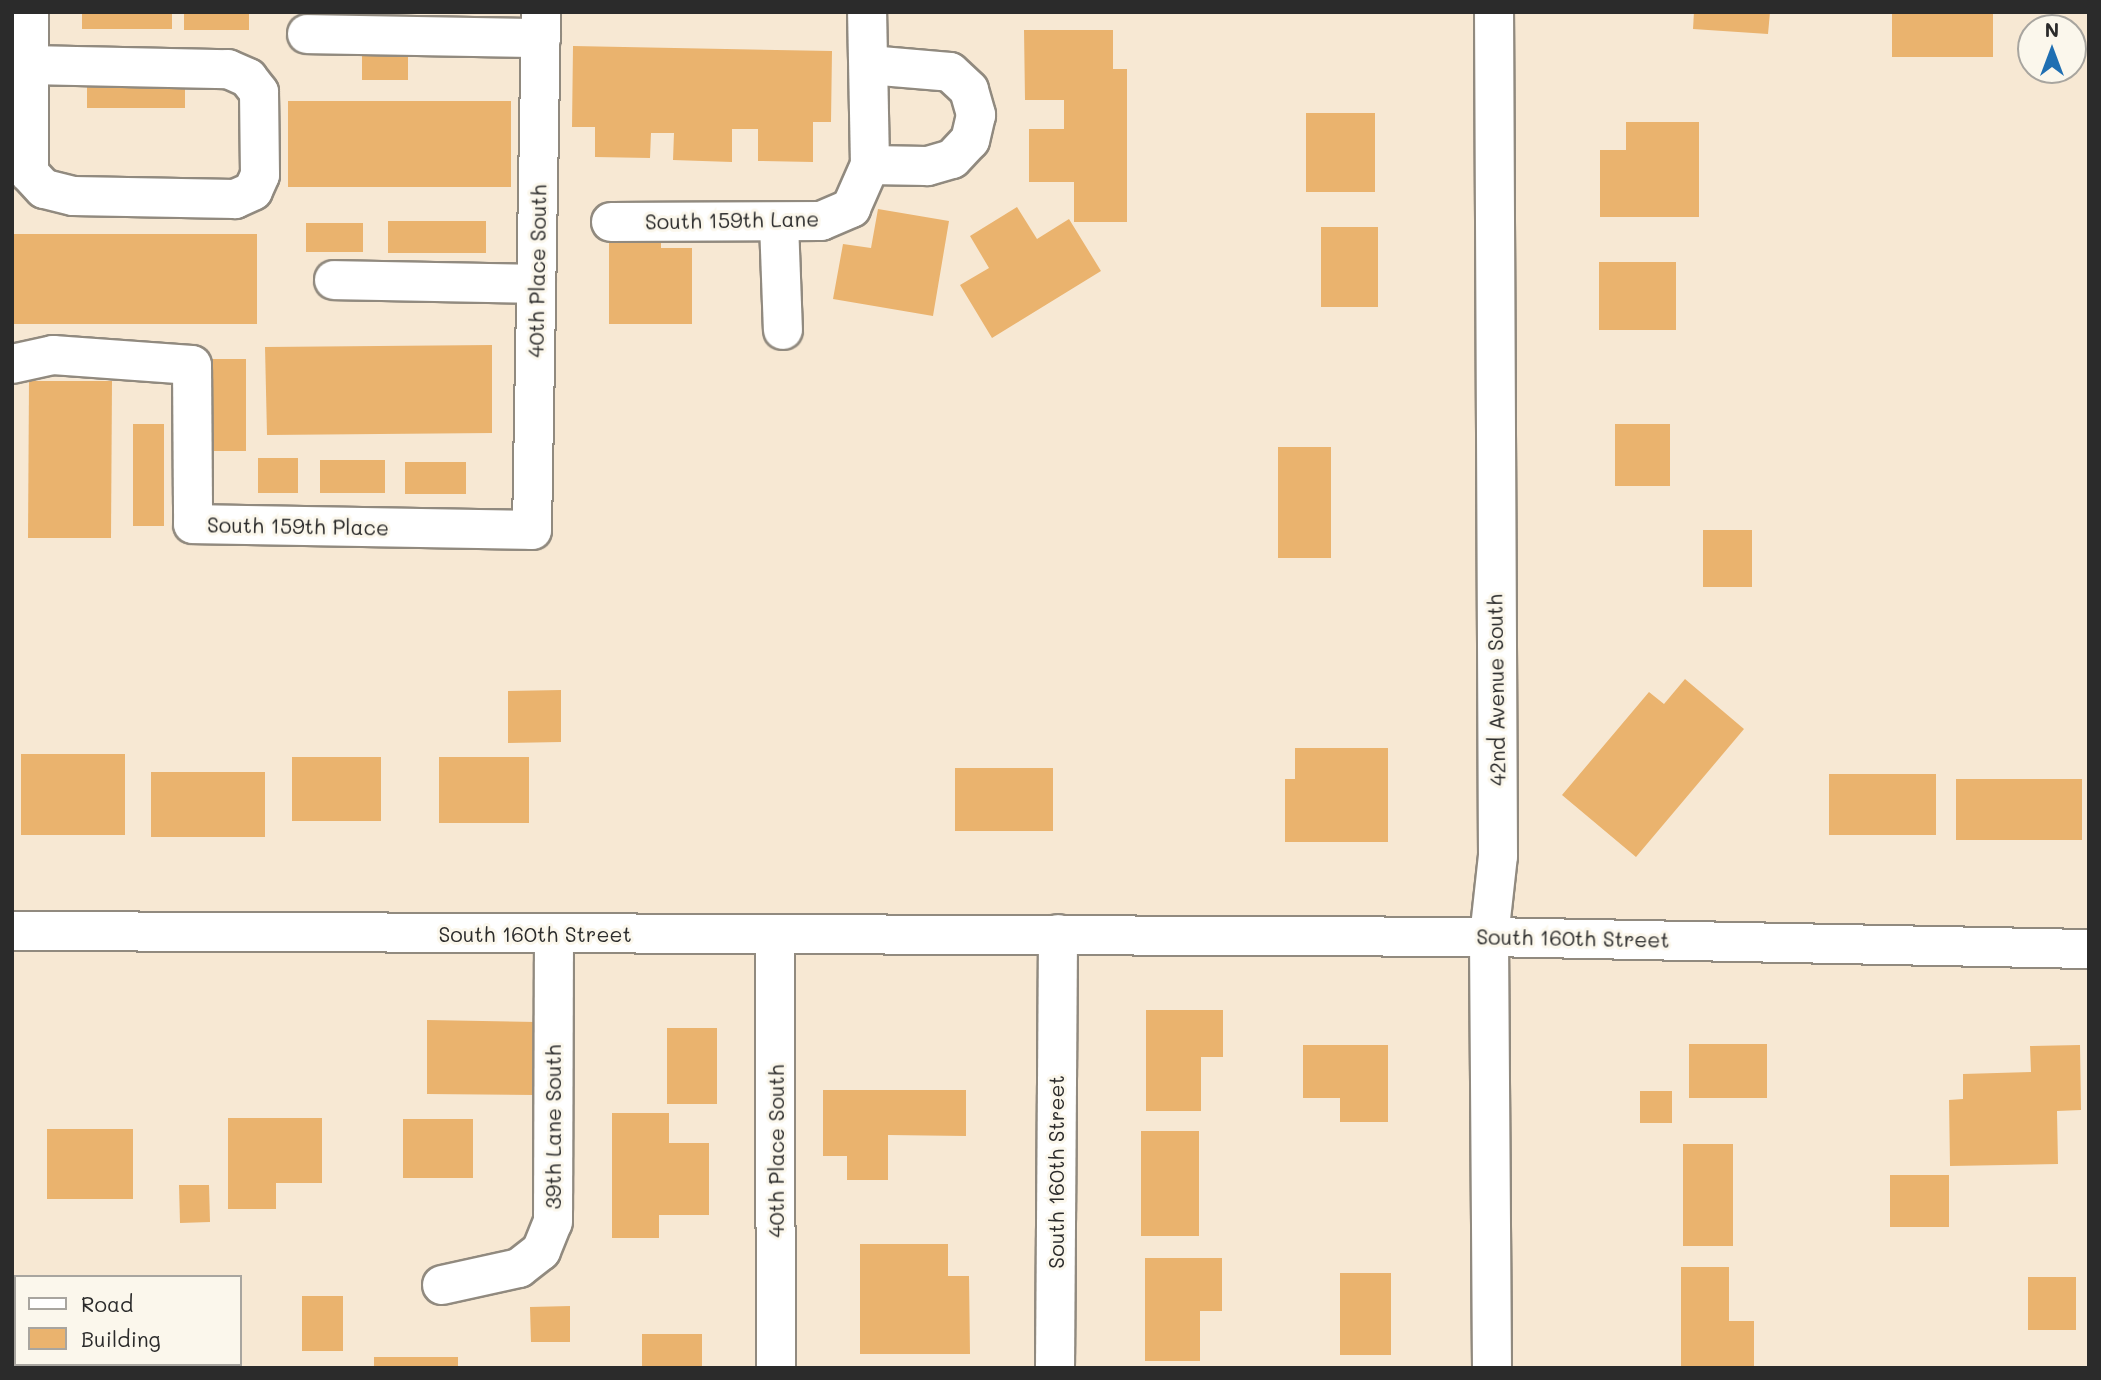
<!DOCTYPE html>
<style>
body{margin:0}
#map{position:relative;width:2101px;height:1380px;overflow:hidden;background:#f7e8d3;font-family:Mali,sans-serif}
div>[style]{position:absolute}
.building>*{inset:0;background:#eab36e}
.roads{filter:drop-shadow(2px 0 #918a7f) drop-shadow(-2px 0 #918a7f) drop-shadow(0 2px #918a7f) drop-shadow(0 -2px #918a7f)}
.minor>*{height:38px;margin:-19px;padding:0 19px;transform-origin:19px;border-radius:19px;background:#fff}
.tertiary>*{height:38px;margin:-19px;padding:0 19px;transform-origin:19px;border-radius:19px;background:#fff}
span{translate:-50% -50%;white-space:nowrap;text-align:center;line-height:1.15;-webkit-text-stroke:6px #fbf7ec;paint-order:stroke}
.street-label{font-size:21px;color:#2b2b2b}
.frame{position:absolute;inset:0;border:14px solid #2b2b2b;pointer-events:none}
.legend{position:absolute;left:14px;top:1275px;width:228px;height:91px;box-sizing:border-box;background:#fbf7ec;border:2px solid #a8a59f;margin:0;padding:9px 12px;list-style:none;font-size:21px;color:#2b2b2b}
.legend li{display:flex;align-items:center;gap:14px;height:35px}
.legend b{width:35px;border:2px solid #a8a59f}
.north{position:absolute;left:2017px;top:14px;width:70px;height:70px;box-sizing:border-box;background:#fbf7ec;border:2px solid #a8a59f;border-radius:50%;rotate:0deg;font-size:19px;font-weight:700;line-height:28px;text-align:center;color:#2b2b2b}
.north::after{content:'';display:block;margin:auto;width:24px;height:32px;background:#1f6fb2;clip-path:polygon(50% 0,100% 100%,50% 72%,0 100%)}
</style>
<div id="map">
<div class="building">
<div style="clip-path:polygon(82px 12px,172px 12px,172px 29px,82px 29px)"></div>
<div style="clip-path:polygon(184px 12px,249px 12px,249px 30px,184px 30px)"></div>
<div style="clip-path:polygon(1694px 12px,1770px 12px,1768px 34px,1693px 29px)"></div>
<div style="clip-path:polygon(1892px 12px,1993px 12px,1993px 57px,1892px 57px)"></div>
<div style="clip-path:polygon(1024px 30px,1113px 30px,1113px 69px,1127px 69px,1127px 222px,1074px 222px,1074px 182px,1029px 182px,1029px 129px,1064px 129px,1064px 100px,1025px 100px)"></div>
<div style="clip-path:polygon(573px 46px,832px 51px,831px 122px,813px 122px,813px 162px,758px 161px,758px 129px,732px 129px,732px 162px,673px 160px,674px 133px,651px 133px,650px 158px,595px 157px,595px 127px,572px 127px)"></div>
<div style="clip-path:polygon(362px 51px,408px 51px,408px 80px,362px 80px)"></div>
<div style="clip-path:polygon(87px 79px,185px 79px,185px 108px,87px 108px)"></div>
<div style="clip-path:polygon(288px 101px,511px 101px,511px 187px,288px 187px)"></div>
<div style="clip-path:polygon(1306px 113px,1375px 113px,1375px 192px,1306px 192px)"></div>
<div style="clip-path:polygon(1626px 122px,1699px 122px,1699px 217px,1600px 217px,1600px 150px,1626px 150px)"></div>
<div style="clip-path:polygon(1017px 207px,1037px 239px,1069px 219px,1101px 271px,992px 338px,960px 285px,989px 268px,970px 236px)"></div>
<div style="clip-path:polygon(878px 209px,949px 221px,933px 316px,833px 299px,843px 244px,871px 248px)"></div>
<div style="clip-path:polygon(388px 221px,486px 221px,486px 253px,388px 253px)"></div>
<div style="clip-path:polygon(306px 223px,363px 223px,363px 252px,306px 252px)"></div>
<div style="clip-path:polygon(1321px 227px,1378px 227px,1378px 307px,1321px 307px)"></div>
<div style="clip-path:polygon(609px 228px,661px 228px,661px 248px,692px 248px,692px 324px,609px 324px)"></div>
<div style="clip-path:polygon(12px 234px,257px 234px,257px 324px,12px 324px)"></div>
<div style="clip-path:polygon(1599px 262px,1676px 262px,1676px 330px,1599px 330px)"></div>
<div style="clip-path:polygon(492px 345px,492px 433px,267px 435px,265px 347px)"></div>
<div style="clip-path:polygon(211px 359px,246px 359px,246px 451px,211px 451px)"></div>
<div style="clip-path:polygon(29px 381px,112px 381px,111px 538px,28px 538px)"></div>
<div style="clip-path:polygon(133px 424px,164px 424px,164px 526px,133px 526px)"></div>
<div style="clip-path:polygon(1615px 424px,1670px 424px,1670px 486px,1615px 486px)"></div>
<div style="clip-path:polygon(1278px 447px,1331px 447px,1331px 558px,1278px 558px)"></div>
<div style="clip-path:polygon(258px 458px,298px 458px,298px 493px,258px 493px)"></div>
<div style="clip-path:polygon(320px 460px,385px 460px,385px 493px,320px 493px)"></div>
<div style="clip-path:polygon(405px 462px,466px 462px,466px 494px,405px 494px)"></div>
<div style="clip-path:polygon(1703px 530px,1752px 530px,1752px 587px,1703px 587px)"></div>
<div style="clip-path:polygon(1685px 679px,1744px 729px,1636px 857px,1562px 795px,1649px 692px,1664px 704px)"></div>
<div style="clip-path:polygon(561px 690px,561px 742px,508px 743px,508px 691px)"></div>
<div style="clip-path:polygon(1295px 748px,1388px 748px,1388px 842px,1285px 842px,1285px 779px,1295px 779px)"></div>
<div style="clip-path:polygon(21px 754px,125px 754px,125px 835px,21px 835px)"></div>
<div style="clip-path:polygon(292px 757px,381px 757px,381px 821px,292px 821px)"></div>
<div style="clip-path:polygon(439px 757px,529px 757px,529px 823px,439px 823px)"></div>
<div style="clip-path:polygon(955px 768px,1053px 768px,1053px 831px,955px 831px)"></div>
<div style="clip-path:polygon(151px 772px,265px 772px,265px 837px,151px 837px)"></div>
<div style="clip-path:polygon(1829px 774px,1936px 774px,1936px 835px,1829px 835px)"></div>
<div style="clip-path:polygon(1956px 779px,2082px 779px,2082px 840px,1956px 840px)"></div>
<div style="clip-path:polygon(1146px 1010px,1223px 1010px,1223px 1057px,1201px 1057px,1201px 1111px,1146px 1111px)"></div>
<div style="clip-path:polygon(427px 1020px,536px 1022px,535px 1095px,427px 1094px)"></div>
<div style="clip-path:polygon(667px 1028px,717px 1028px,717px 1104px,667px 1104px)"></div>
<div style="clip-path:polygon(1689px 1044px,1767px 1044px,1767px 1098px,1689px 1098px)"></div>
<div style="clip-path:polygon(1303px 1045px,1388px 1045px,1388px 1122px,1340px 1122px,1340px 1098px,1303px 1098px)"></div>
<div style="clip-path:polygon(2080px 1045px,2081px 1110px,2057px 1111px,2058px 1164px,1950px 1166px,1949px 1100px,1963px 1099px,1963px 1074px,2031px 1072px,2030px 1046px)"></div>
<div style="clip-path:polygon(823px 1090px,966px 1090px,966px 1136px,888px 1135px,888px 1180px,847px 1180px,847px 1156px,823px 1156px)"></div>
<div style="clip-path:polygon(1640px 1091px,1672px 1091px,1672px 1123px,1640px 1123px)"></div>
<div style="clip-path:polygon(612px 1113px,669px 1113px,669px 1143px,709px 1143px,709px 1215px,659px 1215px,659px 1238px,612px 1238px)"></div>
<div style="clip-path:polygon(228px 1118px,322px 1118px,322px 1183px,276px 1183px,276px 1209px,228px 1209px)"></div>
<div style="clip-path:polygon(403px 1119px,473px 1119px,473px 1178px,403px 1178px)"></div>
<div style="clip-path:polygon(47px 1129px,133px 1129px,133px 1199px,47px 1199px)"></div>
<div style="clip-path:polygon(1141px 1131px,1199px 1131px,1199px 1236px,1141px 1236px)"></div>
<div style="clip-path:polygon(1683px 1144px,1733px 1144px,1733px 1246px,1683px 1246px)"></div>
<div style="clip-path:polygon(1890px 1175px,1949px 1175px,1949px 1227px,1890px 1227px)"></div>
<div style="clip-path:polygon(179px 1185px,209px 1185px,210px 1222px,180px 1223px)"></div>
<div style="clip-path:polygon(860px 1244px,948px 1244px,948px 1276px,969px 1276px,970px 1354px,860px 1354px)"></div>
<div style="clip-path:polygon(1145px 1258px,1222px 1258px,1222px 1311px,1200px 1311px,1200px 1361px,1145px 1361px)"></div>
<div style="clip-path:polygon(1681px 1267px,1729px 1267px,1729px 1321px,1754px 1321px,1754px 1368px,1681px 1368px)"></div>
<div style="clip-path:polygon(1340px 1273px,1391px 1273px,1391px 1355px,1340px 1355px)"></div>
<div style="clip-path:polygon(2028px 1277px,2076px 1277px,2076px 1330px,2028px 1330px)"></div>
<div style="clip-path:polygon(302px 1296px,343px 1296px,343px 1351px,302px 1351px)"></div>
<div style="clip-path:polygon(570px 1306px,570px 1342px,531px 1342px,530px 1307px)"></div>
<div style="clip-path:polygon(642px 1334px,702px 1334px,702px 1368px,642px 1368px)"></div>
<div style="clip-path:polygon(374px 1357px,458px 1357px,458px 1368px,374px 1368px)"></div>
</div>
<div class="roads">
<div class="minor">
<div style="left:29px;top:12px;width:53px;rotate:90deg"></div>
<div style="left:307px;top:34px;width:234px;rotate:1deg"></div>
<div style="left:29px;top:65px;width:199px;rotate:1.2deg"></div>
<div style="left:228px;top:69px;width:22px;rotate:24deg"></div>
<div style="left:248px;top:78px;width:18px;rotate:52deg"></div>
<div style="left:259px;top:92px;width:83px;rotate:89.3deg"></div>
<div style="left:260px;top:175px;width:17px;rotate:114deg"></div>
<div style="left:253px;top:191px;width:20px;rotate:156deg"></div>
<div style="left:235px;top:199px;width:162px;rotate:-178.9deg"></div>
<div style="left:73px;top:196px;width:30px;rotate:-166deg"></div>
<div style="left:44px;top:189px;width:22px;rotate:-133deg"></div>
<div style="left:29px;top:173px;width:108px;rotate:-90deg"></div>
<div style="left:869px;top:65px;width:81px;rotate:4.9deg"></div>
<div style="left:950px;top:72px;width:26px;rotate:43deg"></div>
<div style="left:969px;top:90px;width:26px;rotate:74deg"></div>
<div style="left:976px;top:115px;width:26px;rotate:103deg"></div>
<div style="left:970px;top:140px;width:26px;rotate:133deg"></div>
<div style="left:952px;top:159px;width:26px;rotate:164deg"></div>
<div style="left:927px;top:166px;width:57px;rotate:-179deg"></div>
<div style="left:611px;top:222px;width:210px;rotate:-0.3deg"></div>
<div style="left:821px;top:221px;width:33px;rotate:-23deg"></div>
<div style="left:851px;top:208px;width:47px;rotate:-66.2deg"></div>
<div style="left:870px;top:165px;width:153px;rotate:-91.1deg"></div>
<div style="left:779px;top:223px;width:107px;rotate:87.9deg"></div>
<div style="left:334px;top:280px;width:202px;rotate:1.1deg"></div>
<div style="left:12px;top:364px;width:42px;rotate:-12.4deg"></div>
<div style="left:53px;top:355px;width:139px;rotate:4.1deg"></div>
<div style="left:192px;top:365px;width:159px;rotate:89.6deg"></div>
<div style="left:193px;top:524px;width:339px;rotate:1deg"></div>
<div style="left:532px;top:530px;width:518px;rotate:-89deg"></div>
<div style="left:775px;top:934px;width:434px;rotate:89.9deg"></div>
<div style="left:442px;top:1285px;width:79px;rotate:-12.4deg"></div>
<div style="left:519px;top:1268px;width:28px;rotate:-38deg"></div>
<div style="left:541px;top:1251px;width:31px;rotate:-68deg"></div>
<div style="left:553px;top:1222px;width:287px;rotate:-89.8deg"></div>
<div style="left:1055px;top:1368px;width:434px;rotate:-89.6deg"></div>
</div>
<div class="tertiary">
<div style="left:12px;top:931px;width:1477px;rotate:0.23deg"></div>
<div style="left:1489px;top:937px;width:600px;rotate:1.15deg"></div>
<div style="left:1492px;top:1368px;width:431px;rotate:-90.4deg"></div>
<div style="left:1489px;top:937px;width:81px;rotate:-83.7deg"></div>
<div style="left:1498px;top:856px;width:844px;rotate:-90.27deg"></div>
</div>
</div>
<div class="street-label">
<span style="left:732px;top:220px;rotate:-1deg">South 159th Lane</span>
<span style="left:537px;top:271px;rotate:-89deg">40th Place South</span>
<span style="left:298px;top:526px;rotate:1deg">South 159th Place</span>
<span style="left:1496px;top:690px;rotate:-91deg">42nd Avenue South</span>
<span style="left:535px;top:934px">South 160th Street</span>
<span style="left:1573px;top:938px;rotate:1deg">South 160th Street</span>
<span style="left:553px;top:1127px;rotate:-90deg">39th Lane South</span>
<span style="left:776px;top:1151px;rotate:-90deg">40th Place South</span>
<span style="left:1056px;top:1172px;rotate:-90deg">South 160th Street</span>
</div>
<div class="frame"></div>
<ul class="legend">
<li><b style="height:9px;background:#fff"></b>Road</li>
<li><b style="height:19px;background:#eab36e"></b>Building</li>
</ul>
<div class="north">N</div>
</div>
